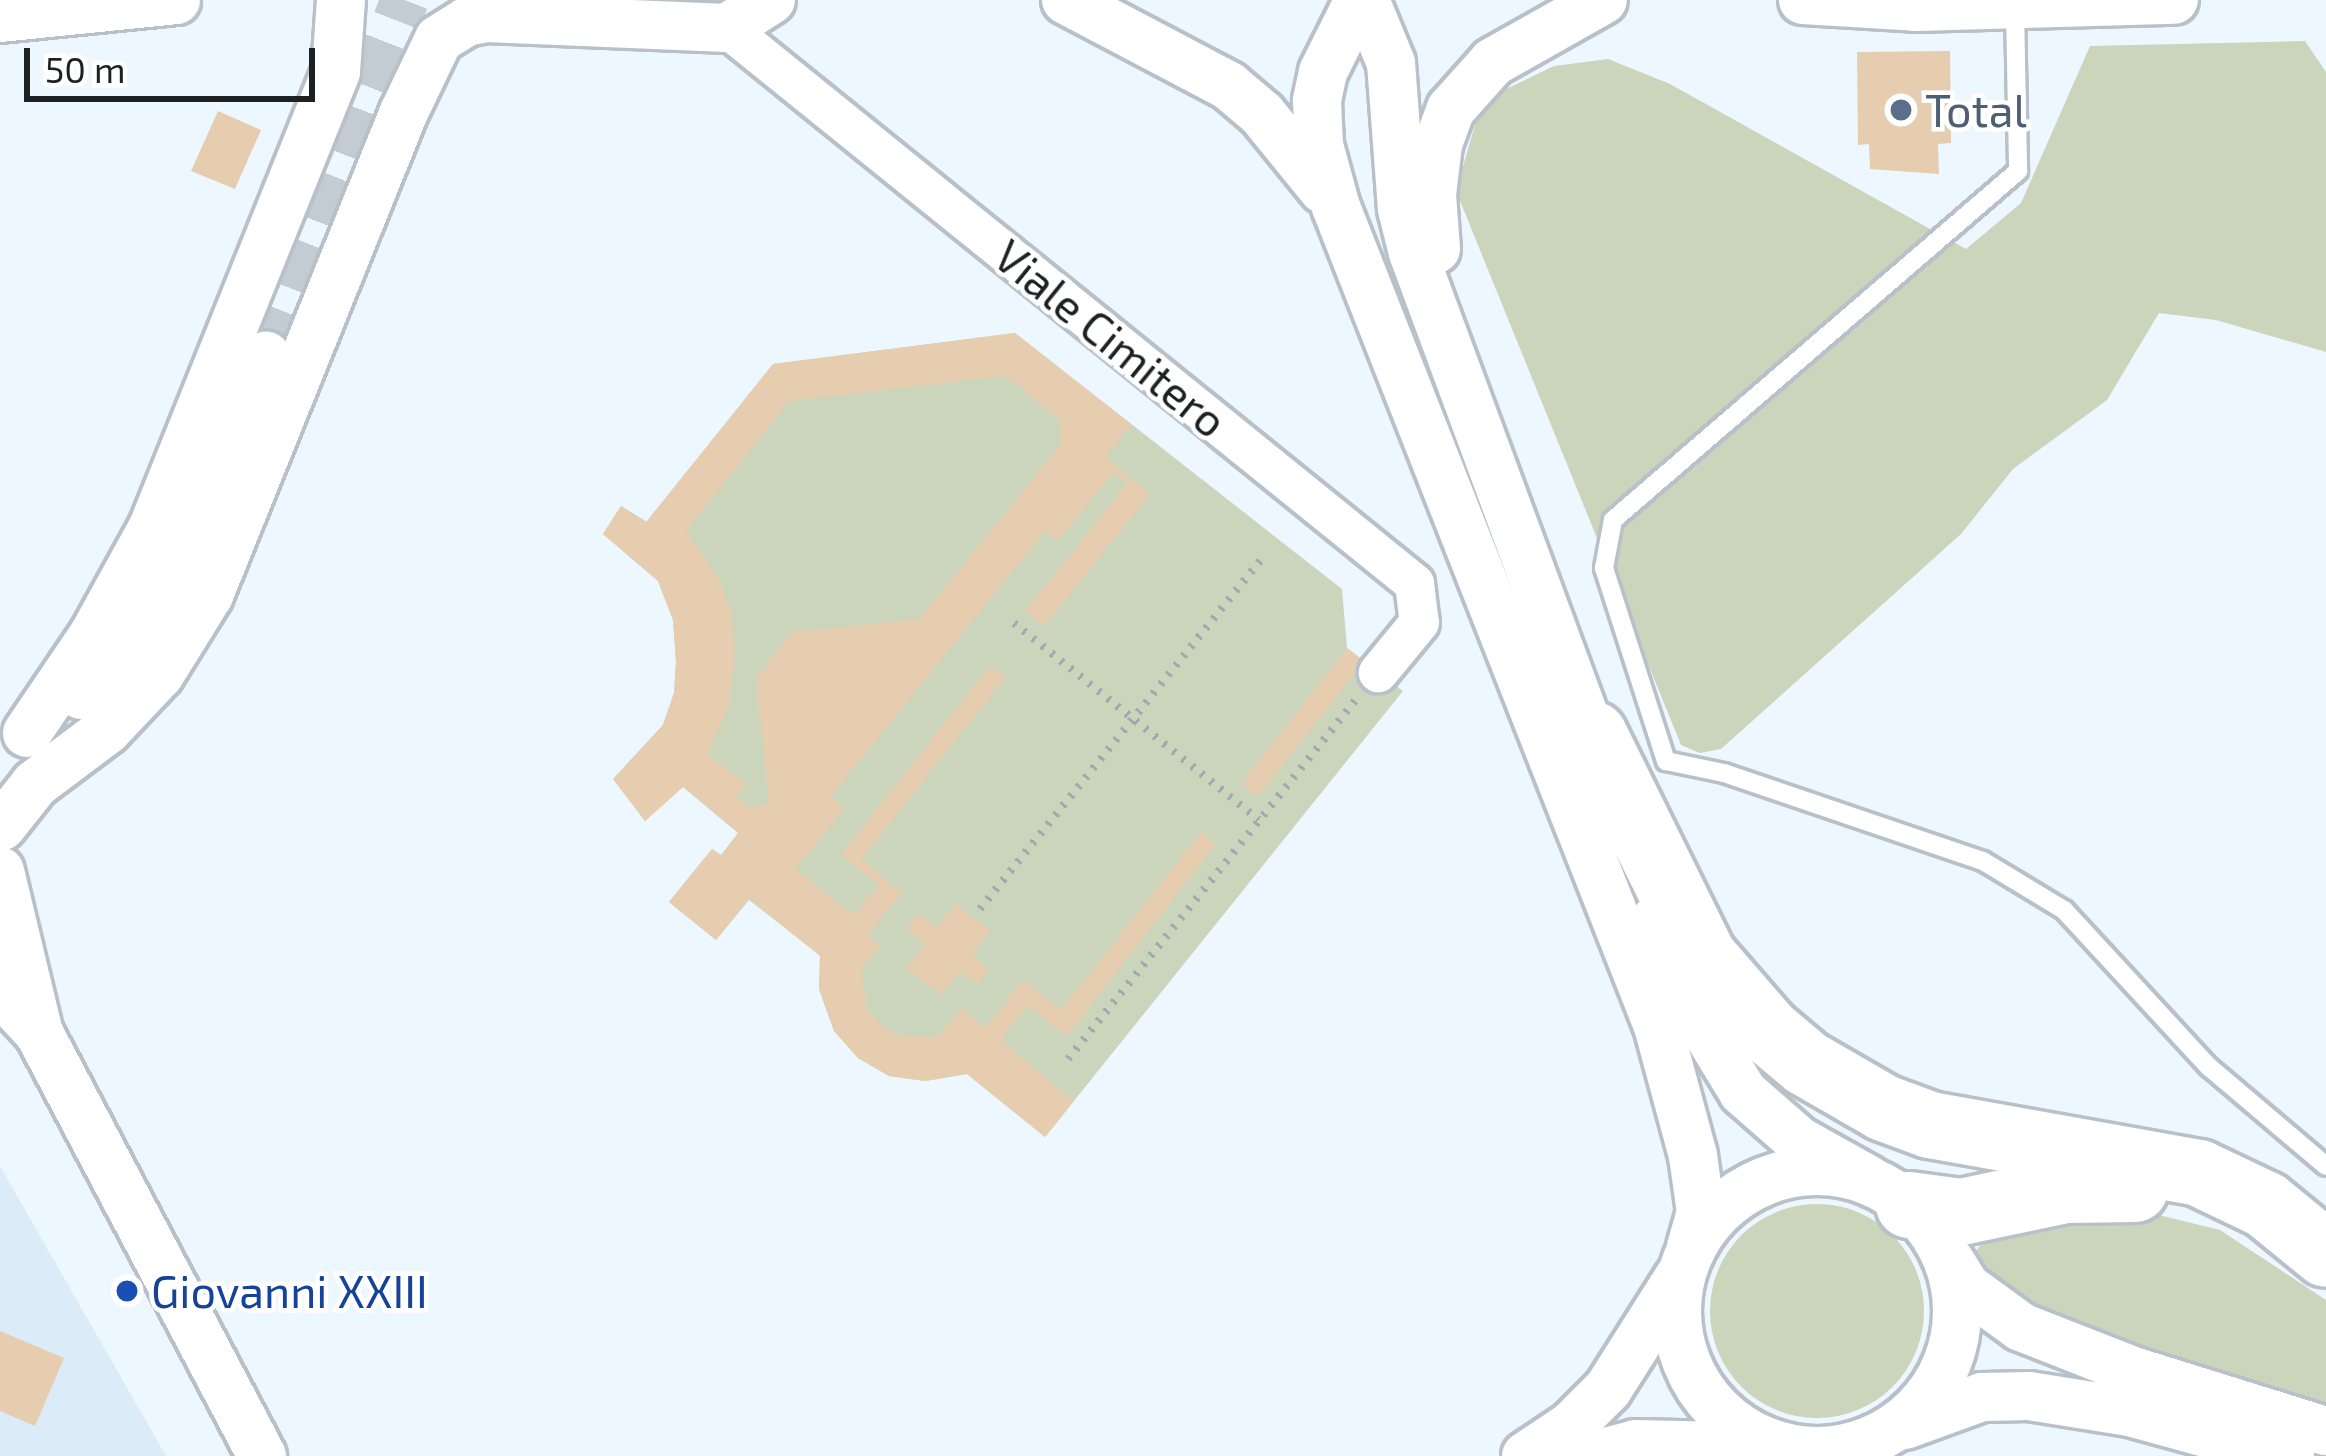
<!DOCTYPE html>
<style>
body{margin:0}
#map{position:relative;width:2326px;height:1456px;overflow:hidden;background:#edf7ff;font-family:"Exo 2",sans-serif}
div>[style]{position:absolute}
.built>*{inset:0;background:#dbebf8}
.green>*{inset:0;background:#cad5bc}
.round{border-radius:50%}
.building>*{inset:0;background:#e6cdaf}
.tertiary-tunnel>*{height:48px;margin-top:-24px;transform-origin:0;background:repeating-linear-gradient(90deg,#c4ccd3 0 48px,transparent 0 72px)}
.path>*{height:8px;margin-top:-4px;transform-origin:0;background:repeating-linear-gradient(90deg,#a2aab0 0 3px,transparent 0 12px)}
.roads{filter:drop-shadow(3px 0 #b8c1c9) drop-shadow(-3px 0 #b8c1c9) drop-shadow(0 3px #b8c1c9) drop-shadow(0 -3px #b8c1c9)}
.service>*{height:18px;margin:-9px;padding:0 9px;transform-origin:9px;border-radius:9px;background:#fff}
.minor>*{height:39px;margin:-19.5px;padding:0 19.5px;transform-origin:19.5px;border-radius:19.5px;background:#fff}
.tertiary>*{height:48px;margin:-24px;padding:0 24px;transform-origin:24px;border-radius:24px;background:#fff}
.tertiary>.ring{margin:-24px;padding:0;box-sizing:content-box;background:none;border:48px solid #fff;border-radius:50%}
.motorway>*{height:66px;margin:-33px;padding:0 33px;transform-origin:33px;border-radius:33px;background:#fff}
.dots>*{width:33px;height:33px;translate:-50% -50%;box-sizing:border-box;border:6px solid #fff;border-radius:50%}
span{translate:-50% -50%;white-space:nowrap;text-align:center;line-height:1.15;-webkit-text-stroke:9px #fff;paint-order:stroke}
.service-label{font-size:45px;color:#4e5e75}
.left{translate:0 -50%;text-align:left}
.street-label{font-size:45px;color:#1e2124}
.transit-label{font-size:45px;color:#164399}
.scale{position:absolute;left:24px;top:48px;width:291px;height:54px;box-sizing:border-box;border:6px solid #1e2124;border-top:0;padding-left:15px;font-size:36px;line-height:42px;white-space:nowrap;color:#1e2124;-webkit-text-stroke:9px #fff;paint-order:stroke}
</style>
<div id="map">
<div class="built">
<div style="clip-path:polygon(0 1166px,166px 1456px,0 1456px)"></div>
</div>
<div class="green">
<div style="clip-path:polygon(2305px 41px,2326px 72px,2326px 352px,2216px 320px,2159px 313px,2107px 400px,2013px 469px,1961px 534px,1721px 749px,1700px 753px,1681px 745px,1456px 191px,1476px 121px,1500px 92px,1554px 66px,1608px 59px,1670px 84px,1966px 249px,2021px 203px,2090px 46px)"></div>
<div style="clip-path:polygon(1015px 333px,1342px 589px,1347px 648px,1403px 691px,1045px 1137px,967px 1074px,925px 1081px,889px 1076px,858px 1058px,834px 1031px,819px 989px,820px 955px,749px 900px,716px 940px,669px 902px,712px 849px,721px 855px,738px 833px,683px 787px,645px 821px,613px 779px,663px 725px,674px 693px,676px 662px,673px 620px,658px 581px,603px 534px,621px 506px,647px 522px,773px 364px)"></div>
<div class="round" style="left:1710px;top:1204px;width:214px;height:214px"></div>
<div style="clip-path:polygon(2130px 1208px,2220px 1230px,2326px 1300px,2326px 1403px,2162px 1356px,2021px 1302px,1998px 1286px,1976px 1251px,1989px 1233px)"></div>
</div>
<div class="building">
<div style="clip-path:polygon(1950px 51px,1951px 143px,1938px 144px,1939px 174px,1870px 169px,1869px 144px,1858px 145px,1857px 52px)"></div>
<div style="clip-path:polygon(218px 111px,261px 130px,235px 189px,191px 171px)"></div>
<div style="clip-path:polygon(evenodd,1015px 333px,1132px 425px,1105px 457px,1150px 494px,1044px 626px,1025px 611px,1127px 484px,1114px 472px,1057px 541px,1045px 531px,830px 797px,845px 808px,795px 869px,854px 915px,879px 885px,841px 854px,991px 664px,1006px 677px,861px 859px,902px 893px,867px 935px,881px 945px,861px 970px,867px 1009px,883px 1027px,904px 1036px,938px 1037px,961px 1008px,985px 1028px,1023px 980px,1061px 1010px,1201px 832px,1216px 844px,1067px 1036px,1028px 1006px,1000px 1040px,1074px 1101px,1045px 1137px,967px 1074px,925px 1081px,889px 1076px,858px 1058px,834px 1031px,819px 989px,820px 956px,749px 899px,716px 940px,669px 902px,712px 849px,721px 855px,739px 833px,683px 787px,645px 821px,613px 779px,663px 725px,674px 693px,676px 662px,673px 620px,658px 581px,603px 534px,621px 506px,646px 522px,773px 364px,1015px 333px,1006px 376px,1059px 420px,1061px 444px,919px 619px,792px 632px,756px 678px,769px 804px,748px 807px,736px 796px,746px 784px,707px 754px,728px 708px,735px 658px,732px 616px,718px 577px,686px 531px,789px 401px,1006px 376px)"></div>
<div style="clip-path:polygon(1347px 648px,1364px 661px,1258px 797px,1241px 784px)"></div>
<div style="clip-path:polygon(956px 904px,990px 931px,971px 955px,989px 969px,977px 984px,960px 971px,941px 995px,906px 968px,925px 944px,906px 929px,918px 914px,937px 928px)"></div>
<div style="clip-path:polygon(0 1331px,64px 1358px,35px 1426px,0 1411px)"></div>
</div>
<div class="tertiary-tunnel">
<div style="left:266px;top:356px;width:382px;rotate:-68.7deg"></div>
</div>
<div class="path">
<div style="left:1014px;top:623px;width:314px;rotate:38.8deg"></div>
<div style="left:980px;top:909px;width:455px;rotate:-51.2deg"></div>
<div style="left:1068px;top:1059px;width:459px;rotate:-51.3deg"></div>
</div>
<div class="roads">
<div class="service">
<div style="left:2015px;top:9px;width:162px;rotate:88.9deg"></div>
<div style="left:2018px;top:171px;width:535px;rotate:139.25deg"></div>
<div style="left:1613px;top:520px;width:49px;rotate:100.6deg"></div>
<div style="left:1604px;top:568px;width:203px;rotate:72.2deg"></div>
<div style="left:1666px;top:761px;width:59px;rotate:11.7deg"></div>
<div style="left:1724px;top:773px;width:274px;rotate:18.8deg"></div>
<div style="left:1983px;top:861px;width:95px;rotate:31.2deg"></div>
<div style="left:2064px;top:910px;width:214px;rotate:47.3deg"></div>
<div style="left:2209px;top:1067px;width:153px;rotate:40.2deg"></div>
</div>
<div class="minor">
<div style="left:727px;top:28px;width:883px;rotate:38.93deg"></div>
<div style="left:1414px;top:583px;width:39px;rotate:83deg"></div>
<div style="left:1419px;top:622px;width:65px;rotate:129.4deg"></div>
</div>
<div class="tertiary">
<div style="left:1066px;top:0;width:184px;rotate:27.8deg"></div>
<div style="left:1229px;top:86px;width:43px;rotate:40.3deg"></div>
<div style="left:1262px;top:114px;width:97px;rotate:50.9deg"></div>
<div style="left:1359px;top:0;width:80px;rotate:116.6deg"></div>
<div style="left:1323px;top:72px;width:30px;rotate:102deg"></div>
<div style="left:1317px;top:101px;width:44px;rotate:87.4deg"></div>
<div style="left:1319px;top:145px;width:64px;rotate:74.7deg"></div>
<div style="left:1336px;top:207px;width:880px;rotate:68.54deg"></div>
<div style="left:1658px;top:1026px;width:135px;rotate:74.9deg"></div>
<div style="left:1693px;top:1156px;width:57px;rotate:81.9deg"></div>
<div style="left:1701px;top:1212px;width:37px;rotate:106deg"></div>
<div style="left:1365px;top:0;width:68px;rotate:67.6deg"></div>
<div style="left:1391px;top:63px;width:146px;rotate:85.7deg"></div>
<div style="left:1402px;top:209px;width:45px;rotate:76deg"></div>
<div style="left:1413px;top:253px;width:550px;rotate:69.69deg"></div>
<div style="left:1803px;top:0;width:113px;rotate:3.5deg"></div>
<div style="left:1916px;top:7px;width:258px;rotate:-1.6deg"></div>
<div style="left:0;top:18px;width:177px;rotate:-5.8deg"></div>
<div style="left:1436px;top:249px;width:54px;rotate:-94.2deg"></div>
<div style="left:1432px;top:195px;width:51px;rotate:-83.3deg"></div>
<div style="left:1438px;top:144px;width:37px;rotate:-70deg"></div>
<div style="left:1451px;top:109px;width:63px;rotate:-48.2deg"></div>
<div style="left:1493px;top:62px;width:126px;rotate:-29.4deg"></div>
<div style="left:81px;top:695px;width:82px;rotate:-46deg"></div>
<div style="left:138px;top:636px;width:82px;rotate:-58.4deg"></div>
<div style="left:181px;top:566px;width:227px;rotate:-68deg"></div>
<div style="left:27px;top:733px;width:120px;rotate:-55.9deg"></div>
<div style="left:94px;top:634px;width:122px;rotate:-61.1deg"></div>
<div style="left:153px;top:527px;width:491px;rotate:-68.1deg"></div>
<div style="left:336px;top:71px;width:71px;rotate:-86deg"></div>
<div style="left:2px;top:826px;width:53px;rotate:-51.8deg"></div>
<div style="left:35px;top:784px;width:90px;rotate:-36.9deg"></div>
<div style="left:107px;top:730px;width:77px;rotate:-46.6deg"></div>
<div style="left:160px;top:674px;width:93px;rotate:-58.2deg"></div>
<div style="left:209px;top:595px;width:519px;rotate:-68.03deg"></div>
<div style="left:403px;top:114px;width:83px;rotate:-64.4deg"></div>
<div style="left:439px;top:39px;width:32px;rotate:-32deg"></div>
<div style="left:466px;top:22px;width:20px;rotate:-11deg"></div>
<div style="left:486px;top:18px;width:241px;rotate:2.4deg"></div>
<div style="left:727px;top:28px;width:52px;rotate:-32.5deg"></div>
<div style="left:0;top:871px;width:163px;rotate:76.5deg"></div>
<div style="left:1656px;top:919px;width:96px;rotate:68deg"></div>
<div style="left:1692px;top:1008px;width:98px;rotate:58.7deg"></div>
<div style="left:1743px;top:1092px;width:74px;rotate:41.2deg"></div>
<div style="left:1799px;top:1141px;width:80px;rotate:29.1deg"></div>
<div style="left:0;top:991px;width:57px;rotate:47.1deg"></div>
<div style="left:39px;top:1033px;width:478px;rotate:62.2deg"></div>
<div class="ring" style="left:1677px;top:1171px;width:232px;height:232px"></div>
<div style="left:1950px;top:1261px;width:31px;rotate:58deg"></div>
<div style="left:1966px;top:1287px;width:68px;rotate:36deg"></div>
<div style="left:2021px;top:1327px;width:120px;rotate:21.4deg"></div>
<div style="left:2133px;top:1371px;width:202px;rotate:17.3deg"></div>
<div style="left:1905px;top:1425px;width:82px;rotate:-20deg"></div>
<div style="left:1982px;top:1397px;width:47px;rotate:-1.2deg"></div>
<div style="left:2029px;top:1396px;width:102px;rotate:9deg"></div>
<div style="left:2130px;top:1412px;width:166px;rotate:15.4deg"></div>
<div style="left:1526px;top:1456px;width:54px;rotate:-33.7deg"></div>
<div style="left:1571px;top:1426px;width:52px;rotate:-45deg"></div>
<div style="left:1608px;top:1389px;width:133px;rotate:-57.6deg"></div>
<div style="left:1591px;top:1456px;width:47px;rotate:-14.9deg"></div>
<div style="left:1636px;top:1444px;width:135px;rotate:1.3deg"></div>
</div>
<div class="motorway">
<div style="left:1594px;top:735px;width:246px;rotate:63.7deg"></div>
<div style="left:1703px;top:956px;width:99px;rotate:49.1deg"></div>
<div style="left:1768px;top:1031px;width:50px;rotate:40.1deg"></div>
<div style="left:1806px;top:1063px;width:90px;rotate:30deg"></div>
<div style="left:1884px;top:1108px;width:49px;rotate:20.3deg"></div>
<div style="left:1930px;top:1125px;width:273px;rotate:10.1deg"></div>
<div style="left:2199px;top:1173px;width:74px;rotate:25.5deg"></div>
<div style="left:2266px;top:1205px;width:77px;rotate:39.2deg"></div>
<div style="left:1909px;top:1205px;width:52px;rotate:7.7deg"></div>
<div style="left:1961px;top:1212px;width:106px;rotate:-11.9deg"></div>
<div style="left:2065px;top:1190px;width:70px;rotate:-0.8deg"></div>
</div>
</div>
<div class="dots">
<div style="left:1901px;top:110px;background:#5c6f8a"></div>
<div style="left:127px;top:1291px;background:#1a4fb4"></div>
</div>
<div class="service-label">
<span class="left" style="left:1925px;top:110px">Total</span>
</div>
<div class="street-label">
<span style="left:1111px;top:338px;rotate:39deg">Viale Cimitero</span>
</div>
<div class="transit-label">
<span class="left" style="left:151px;top:1291px">Giovanni XXIII</span>
</div>
<div class="scale">50 m</div>
</div>
